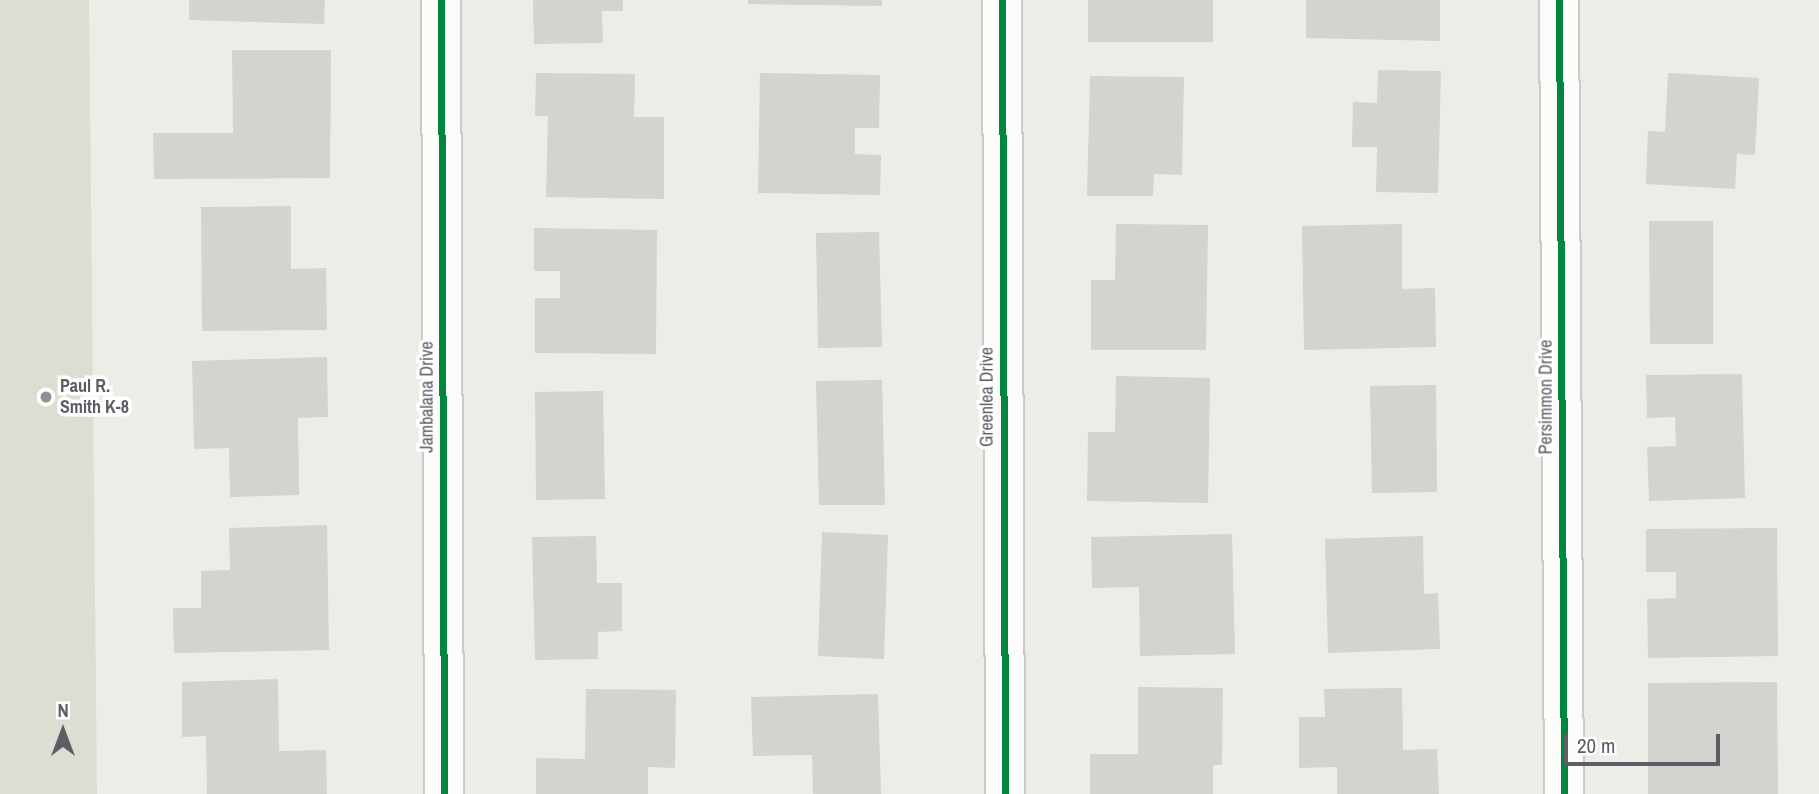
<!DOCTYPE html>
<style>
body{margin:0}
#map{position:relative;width:1819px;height:794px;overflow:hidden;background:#edece6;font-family:"Archivo Narrow",sans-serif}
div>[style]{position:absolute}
.education>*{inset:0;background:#ddddd4}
.building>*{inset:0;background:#d3d3cf}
.roads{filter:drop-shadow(2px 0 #cacbca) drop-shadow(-2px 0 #cacbca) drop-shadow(0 2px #cacbca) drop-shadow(0 -2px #cacbca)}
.street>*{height:38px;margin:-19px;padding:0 19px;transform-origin:19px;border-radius:19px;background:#fcfcfb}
.cycleway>*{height:7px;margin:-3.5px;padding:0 3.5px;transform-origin:3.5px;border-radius:3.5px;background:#00873e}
.dots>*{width:19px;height:19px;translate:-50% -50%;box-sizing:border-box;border:4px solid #fff;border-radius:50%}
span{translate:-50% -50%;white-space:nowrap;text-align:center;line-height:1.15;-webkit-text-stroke:7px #fff;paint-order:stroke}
.poi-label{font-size:18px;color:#5b5e65;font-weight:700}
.left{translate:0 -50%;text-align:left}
.street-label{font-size:18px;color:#5b5e65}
.north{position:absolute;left:28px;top:696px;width:70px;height:70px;-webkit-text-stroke:5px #fff;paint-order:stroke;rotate:0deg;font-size:19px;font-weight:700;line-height:28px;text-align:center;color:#5b5e65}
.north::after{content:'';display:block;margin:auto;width:24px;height:32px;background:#5b5e65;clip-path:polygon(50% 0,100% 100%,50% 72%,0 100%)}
.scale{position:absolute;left:1564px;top:734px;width:156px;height:32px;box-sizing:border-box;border:4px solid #5b5e65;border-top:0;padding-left:9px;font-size:21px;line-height:24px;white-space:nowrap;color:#5b5e65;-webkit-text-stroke:5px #fff;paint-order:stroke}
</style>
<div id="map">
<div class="education">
<div style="clip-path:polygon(0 0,89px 0,97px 794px,0 794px)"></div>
</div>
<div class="building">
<div style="clip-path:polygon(189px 0,325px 0,324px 24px,189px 20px)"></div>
<div style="clip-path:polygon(533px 0,623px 0,623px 11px,602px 11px,603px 43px,534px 44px)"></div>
<div style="clip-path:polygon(748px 0,882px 0,882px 6px,748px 4px)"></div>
<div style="clip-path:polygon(1088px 0,1213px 0,1213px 42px,1088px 42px)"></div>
<div style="clip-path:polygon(1306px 0,1440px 0,1440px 41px,1306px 38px)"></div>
<div style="clip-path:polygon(232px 50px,331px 50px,330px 178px,154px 179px,153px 133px,233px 133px)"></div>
<div style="clip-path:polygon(1378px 70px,1441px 71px,1438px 193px,1376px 192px,1377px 147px,1352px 147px,1353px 102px,1377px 103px)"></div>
<div style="clip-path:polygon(536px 73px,635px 74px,634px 117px,664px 117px,664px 199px,546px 197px,548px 116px,535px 116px)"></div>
<div style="clip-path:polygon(760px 73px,880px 75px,879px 128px,855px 128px,855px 154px,881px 155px,880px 195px,758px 193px)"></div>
<div style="clip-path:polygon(1668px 73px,1759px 78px,1755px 155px,1737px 154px,1735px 189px,1646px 184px,1648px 131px,1665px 132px)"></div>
<div style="clip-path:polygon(1090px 76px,1184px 77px,1182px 175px,1154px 174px,1153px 196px,1087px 196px)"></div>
<div style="clip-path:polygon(291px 206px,291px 269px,326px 268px,327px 330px,202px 331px,201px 207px)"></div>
<div style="clip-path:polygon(1649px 221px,1713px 221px,1713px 344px,1650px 344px)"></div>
<div style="clip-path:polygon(1116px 224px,1208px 225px,1206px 350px,1091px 350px,1091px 280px,1115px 280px)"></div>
<div style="clip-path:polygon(1402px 224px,1402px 289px,1435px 288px,1436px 347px,1304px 350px,1302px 226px)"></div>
<div style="clip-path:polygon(534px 228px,657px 230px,656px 354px,535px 353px,535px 298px,560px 298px,560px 271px,534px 271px)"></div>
<div style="clip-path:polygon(879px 232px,882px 347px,818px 348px,816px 233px)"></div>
<div style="clip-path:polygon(327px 357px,328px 417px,298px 418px,299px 495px,230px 497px,229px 448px,194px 449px,192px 361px)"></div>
<div style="clip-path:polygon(1742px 374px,1745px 498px,1649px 501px,1647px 447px,1676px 446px,1675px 417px,1647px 418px,1646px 375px)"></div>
<div style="clip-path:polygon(1116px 376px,1210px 378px,1208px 503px,1087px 501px,1088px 432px,1115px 432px)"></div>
<div style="clip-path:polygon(882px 380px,885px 505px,819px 505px,816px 381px)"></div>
<div style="clip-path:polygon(1436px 385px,1437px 492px,1372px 493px,1370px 386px)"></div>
<div style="clip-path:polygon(603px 391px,605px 499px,536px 500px,535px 392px)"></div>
<div style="clip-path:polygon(327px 525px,329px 650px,174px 653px,173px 608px,201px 608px,201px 571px,230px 570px,229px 528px)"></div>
<div style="clip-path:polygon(1777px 528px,1778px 656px,1648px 658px,1647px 599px,1676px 598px,1676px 572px,1646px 572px,1646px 529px)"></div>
<div style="clip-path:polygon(822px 532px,888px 535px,884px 659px,818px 656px)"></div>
<div style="clip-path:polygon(1232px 534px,1235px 654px,1140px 656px,1139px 587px,1092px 588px,1091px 537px)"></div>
<div style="clip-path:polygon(596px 536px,597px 583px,622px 583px,622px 631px,598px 632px,598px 659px,535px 660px,532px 537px)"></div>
<div style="clip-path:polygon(1423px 536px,1424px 594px,1438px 593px,1440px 649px,1328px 653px,1325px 539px)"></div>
<div style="clip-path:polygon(278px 679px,279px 751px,326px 750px,327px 794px,207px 794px,206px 736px,182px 737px,182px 682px)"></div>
<div style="clip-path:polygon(1777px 682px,1778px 794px,1648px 794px,1648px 683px)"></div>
<div style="clip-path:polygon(1138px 687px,1223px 688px,1222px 765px,1213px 765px,1213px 794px,1090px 794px,1090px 754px,1138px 754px)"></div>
<div style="clip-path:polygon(1402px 688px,1403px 750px,1437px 749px,1439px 794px,1337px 794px,1337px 767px,1299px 768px,1299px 717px,1325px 717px,1324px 689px)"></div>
<div style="clip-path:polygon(586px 689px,676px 690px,675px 768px,648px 767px,648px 794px,536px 794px,536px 758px,585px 759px)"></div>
<div style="clip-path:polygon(878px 694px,881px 794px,813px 794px,812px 755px,753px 756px,751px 697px)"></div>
</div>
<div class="roads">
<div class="street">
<div style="left:441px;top:0;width:794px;rotate:89.78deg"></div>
<div style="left:1002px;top:0;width:794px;rotate:89.78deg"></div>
<div style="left:1559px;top:0;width:794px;rotate:89.64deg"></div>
</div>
</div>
<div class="cycleway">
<div style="left:441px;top:0;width:794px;rotate:89.78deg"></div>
<div style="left:1002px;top:0;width:794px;rotate:89.78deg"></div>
<div style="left:1559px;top:0;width:794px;rotate:89.64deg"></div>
</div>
<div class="dots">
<div style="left:46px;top:397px;background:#8e9092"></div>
</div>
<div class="poi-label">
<span class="left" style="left:60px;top:397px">Paul R.<br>Smith K-8</span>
</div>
<div class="street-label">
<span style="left:427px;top:397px;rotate:-90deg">Jambalana Drive</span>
<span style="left:987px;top:397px;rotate:-90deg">Greenlea Drive</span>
<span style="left:1546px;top:397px;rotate:-90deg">Persimmon Drive</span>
</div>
<div class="north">N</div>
<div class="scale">20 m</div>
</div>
